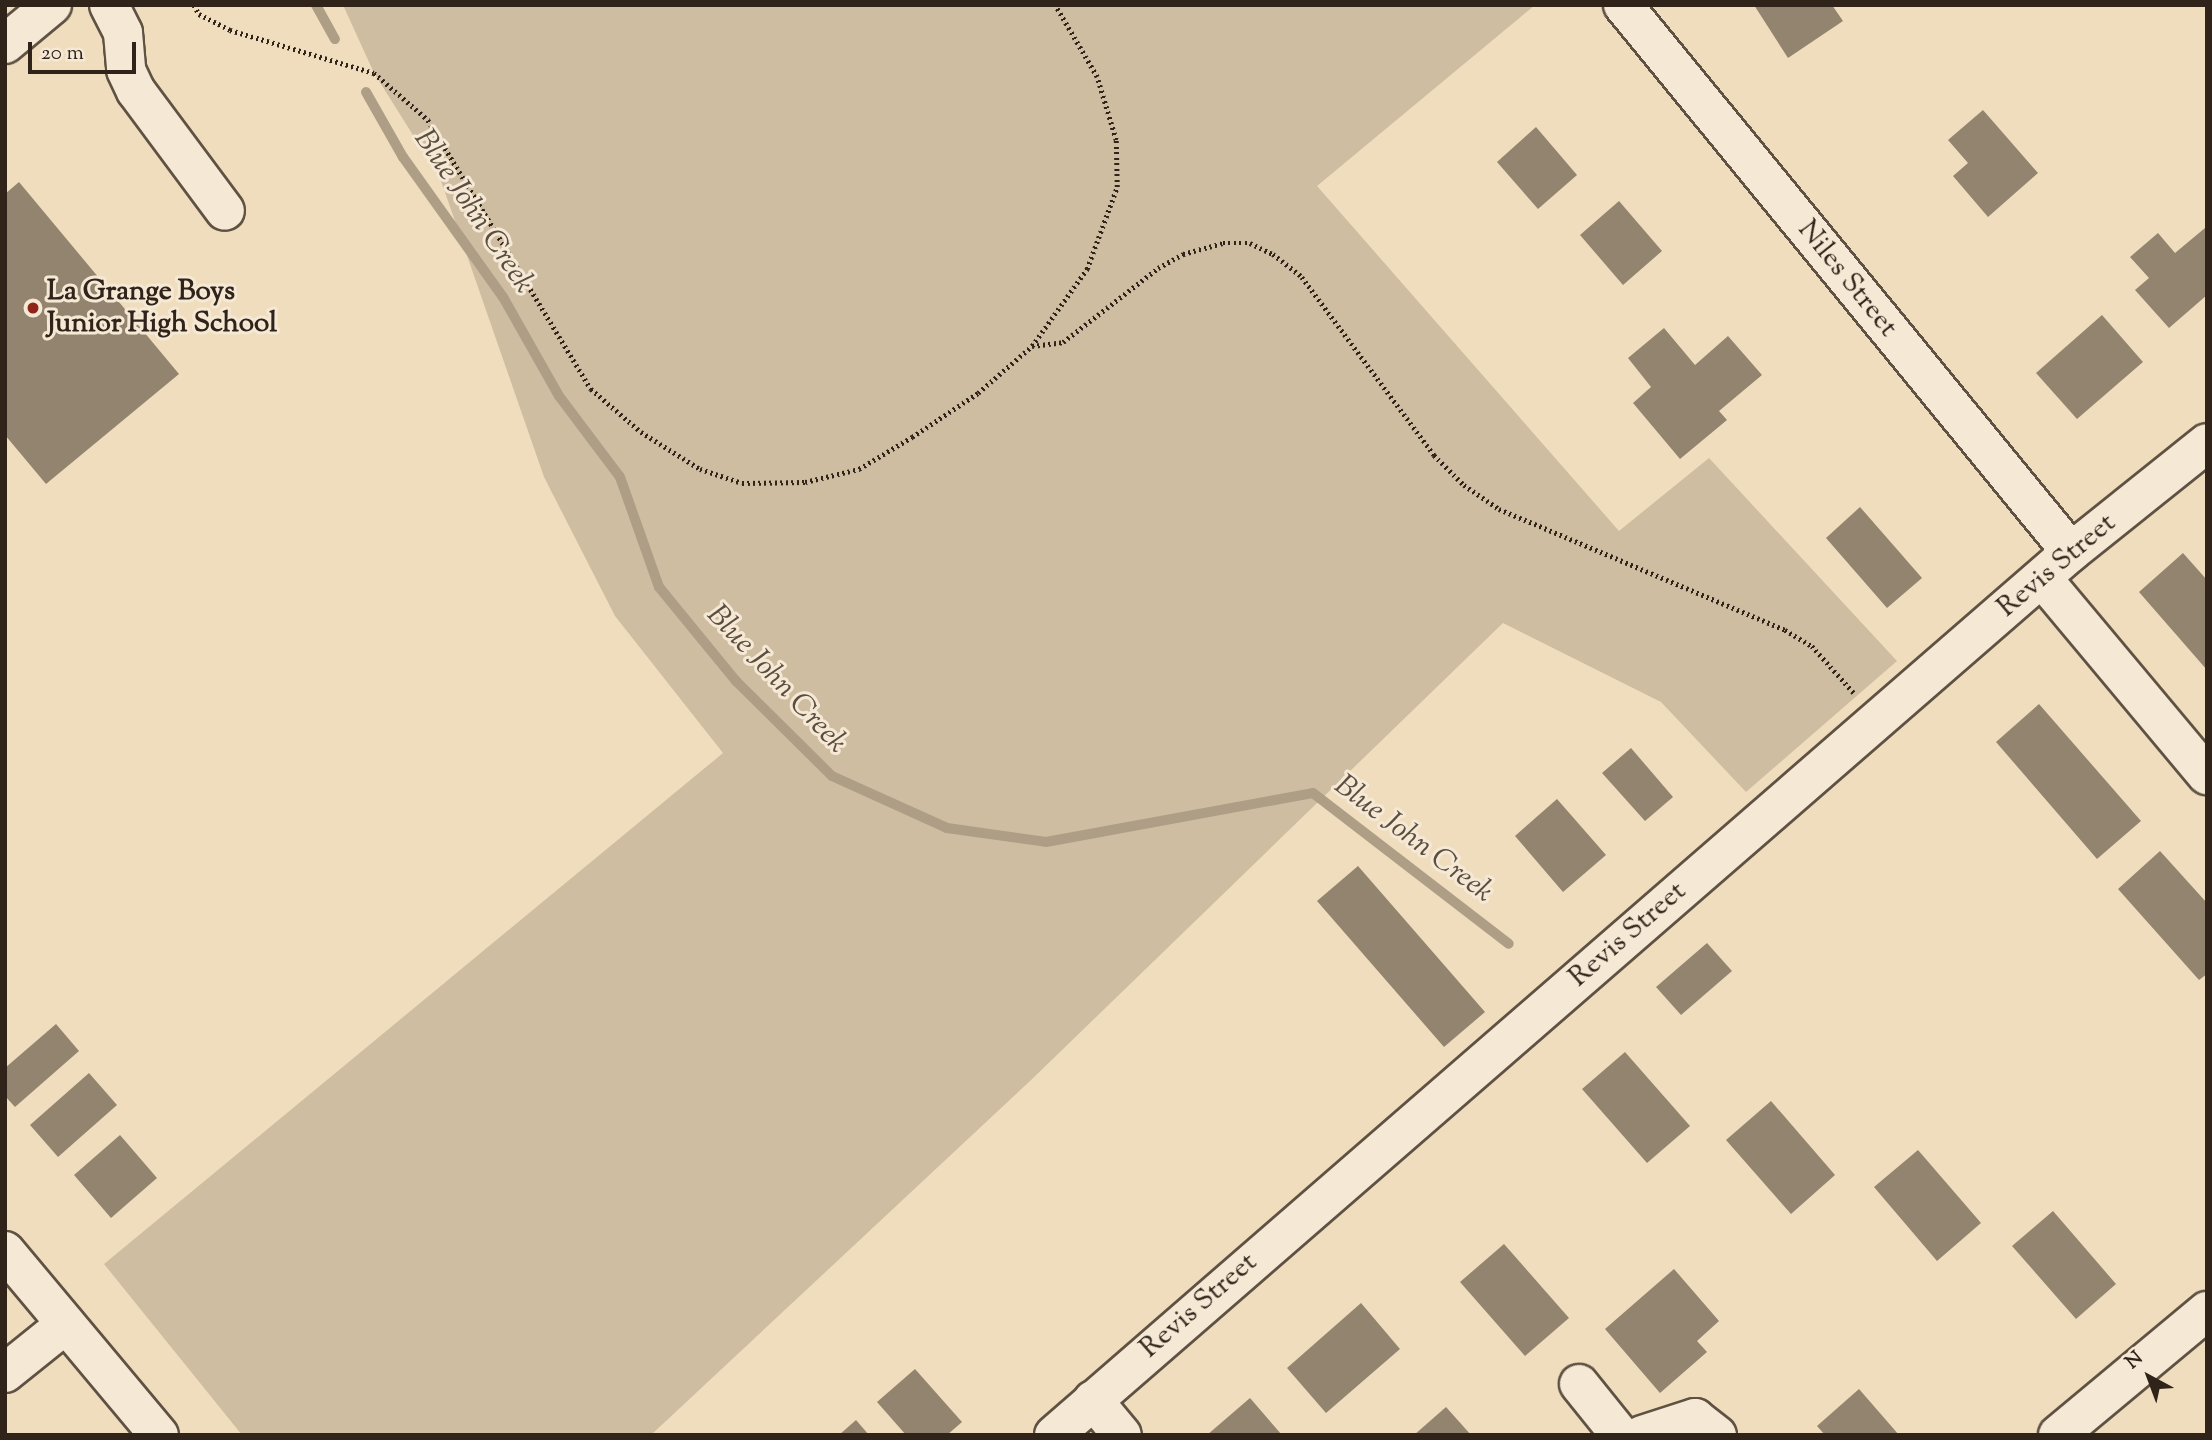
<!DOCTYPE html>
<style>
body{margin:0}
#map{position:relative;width:2212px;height:1440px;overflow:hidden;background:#f0ddbe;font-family:"Sorts Mill Goudy",serif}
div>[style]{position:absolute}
.green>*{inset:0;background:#cfbda2}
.stream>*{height:10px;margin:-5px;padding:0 5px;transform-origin:5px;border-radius:5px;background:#ae9e86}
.building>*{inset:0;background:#93846f}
.path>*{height:4.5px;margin-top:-2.25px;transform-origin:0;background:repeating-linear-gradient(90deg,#2f231a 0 2px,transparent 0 5.5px)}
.roads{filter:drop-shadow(2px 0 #5f5243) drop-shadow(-2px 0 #5f5243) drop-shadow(0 2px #5f5243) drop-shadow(0 -2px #5f5243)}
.minor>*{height:38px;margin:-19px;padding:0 19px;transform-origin:19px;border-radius:19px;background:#f5e9d5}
.dots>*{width:19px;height:19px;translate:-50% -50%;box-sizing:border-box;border:4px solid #f5e9d5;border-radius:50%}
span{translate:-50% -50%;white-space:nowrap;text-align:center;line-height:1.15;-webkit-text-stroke:6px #f5e9d5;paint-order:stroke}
.street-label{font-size:28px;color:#2f231a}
.poi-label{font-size:28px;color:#2f231a;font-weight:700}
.left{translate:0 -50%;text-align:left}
.water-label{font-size:30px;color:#5b4e40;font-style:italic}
.frame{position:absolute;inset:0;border:7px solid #2f231a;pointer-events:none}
.north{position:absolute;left:2114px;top:1342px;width:70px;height:70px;-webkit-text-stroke:5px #f5e9d5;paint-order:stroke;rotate:319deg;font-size:19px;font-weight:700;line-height:28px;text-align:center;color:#2f231a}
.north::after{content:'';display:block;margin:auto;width:24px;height:32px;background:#2f231a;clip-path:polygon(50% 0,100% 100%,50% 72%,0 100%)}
.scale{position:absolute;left:28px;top:42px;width:108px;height:32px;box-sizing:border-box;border:4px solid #2f231a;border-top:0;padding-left:9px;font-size:21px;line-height:24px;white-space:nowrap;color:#2f231a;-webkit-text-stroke:5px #f5e9d5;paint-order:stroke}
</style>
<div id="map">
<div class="green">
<div style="clip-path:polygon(343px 5px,1535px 5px,1317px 186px,1619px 531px,1709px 458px,1897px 661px,1746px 792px,1661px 702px,1503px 623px,1030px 1081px,651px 1435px,242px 1435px,104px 1264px,723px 753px,615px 616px,544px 477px,440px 178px,374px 73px)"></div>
</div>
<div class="stream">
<div style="left:316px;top:5px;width:39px;rotate:61deg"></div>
<div style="left:366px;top:92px;width:75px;rotate:60.4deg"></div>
<div style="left:403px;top:157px;width:172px;rotate:54.5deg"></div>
<div style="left:503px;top:297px;width:114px;rotate:60.5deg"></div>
<div style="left:559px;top:396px;width:101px;rotate:53deg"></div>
<div style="left:620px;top:477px;width:117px;rotate:70.5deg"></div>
<div style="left:659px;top:587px;width:122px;rotate:50.7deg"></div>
<div style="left:736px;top:681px;width:135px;rotate:44.7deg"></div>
<div style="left:832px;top:776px;width:126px;rotate:24.3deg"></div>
<div style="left:947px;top:828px;width:100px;rotate:8deg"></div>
<div style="left:1046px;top:842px;width:271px;rotate:-10.4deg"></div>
<div style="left:1313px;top:793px;width:247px;rotate:37.6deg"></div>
</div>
<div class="building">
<div style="clip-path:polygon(1754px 5px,1832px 5px,1843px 21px,1788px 58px)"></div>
<div style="clip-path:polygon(1983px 110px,2038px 173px,1988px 217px,1953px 176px,1968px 163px,1948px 140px)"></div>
<div style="clip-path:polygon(1536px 127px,1577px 175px,1538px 209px,1497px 162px)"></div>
<div style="clip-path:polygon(19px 182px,179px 374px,46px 484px,5px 435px,5px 194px)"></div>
<div style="clip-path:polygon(1619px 201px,1662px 251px,1623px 285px,1580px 235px)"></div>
<div style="clip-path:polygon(2205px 228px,2207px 295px,2169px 328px,2135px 290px,2149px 278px,2130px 257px,2158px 233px,2175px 253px)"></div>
<div style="clip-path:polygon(2102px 315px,2143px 362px,2077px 419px,2036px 373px)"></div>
<div style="clip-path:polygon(1664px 328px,1695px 365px,1728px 336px,1762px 375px,1719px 411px,1727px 420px,1680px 459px,1633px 403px,1651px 387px,1628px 358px)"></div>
<div style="clip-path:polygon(1860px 507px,1922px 578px,1887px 608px,1826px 538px)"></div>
<div style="clip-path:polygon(2183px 553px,2207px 580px,2207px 670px,2139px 592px)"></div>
<div style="clip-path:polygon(2039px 704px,2141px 821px,2097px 859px,1996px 742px)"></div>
<div style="clip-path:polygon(1631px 748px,1673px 797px,1645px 821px,1602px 773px)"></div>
<div style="clip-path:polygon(1557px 799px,1606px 855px,1563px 892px,1515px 836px)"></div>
<div style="clip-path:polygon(2160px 851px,2207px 903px,2207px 974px,2199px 980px,2118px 889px)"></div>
<div style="clip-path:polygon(1358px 866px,1485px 1012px,1444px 1047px,1317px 901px)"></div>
<div style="clip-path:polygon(1707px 943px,1732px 971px,1681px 1015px,1656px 987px)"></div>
<div style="clip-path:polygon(56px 1024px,79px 1051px,15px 1107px,5px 1096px,5px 1068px)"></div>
<div style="clip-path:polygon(1625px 1052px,1690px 1126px,1647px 1163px,1582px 1089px)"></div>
<div style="clip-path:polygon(89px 1073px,117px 1105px,58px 1157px,30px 1125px)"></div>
<div style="clip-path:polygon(1771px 1101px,1835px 1175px,1791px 1214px,1726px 1140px)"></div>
<div style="clip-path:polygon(120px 1135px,157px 1178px,111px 1218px,74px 1175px)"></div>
<div style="clip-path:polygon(1918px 1150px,1981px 1223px,1937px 1261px,1874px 1187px)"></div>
<div style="clip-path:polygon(2053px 1211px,2116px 1284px,2076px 1319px,2012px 1246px)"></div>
<div style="clip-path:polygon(1504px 1244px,1569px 1318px,1525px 1356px,1460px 1282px)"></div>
<div style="clip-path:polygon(1674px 1269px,1719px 1321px,1697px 1341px,1707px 1352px,1660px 1393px,1605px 1329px)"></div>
<div style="clip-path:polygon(1361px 1303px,1400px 1349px,1326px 1413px,1287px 1368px)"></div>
<div style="clip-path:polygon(915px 1369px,962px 1422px,947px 1435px,906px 1435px,877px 1402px)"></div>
<div style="clip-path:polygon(1859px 1389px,1899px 1435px,1825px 1435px,1817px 1426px)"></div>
<div style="clip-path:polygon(1250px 1398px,1282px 1435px,1207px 1435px)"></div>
<div style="clip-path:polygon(1446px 1407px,1471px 1435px,1414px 1435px)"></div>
<div style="clip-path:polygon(856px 1420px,869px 1435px,839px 1435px)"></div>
</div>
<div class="path">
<div style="left:194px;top:5px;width:10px;rotate:61deg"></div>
<div style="left:199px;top:14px;width:35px;rotate:27deg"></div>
<div style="left:230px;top:30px;width:150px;rotate:16.6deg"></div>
<div style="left:374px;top:73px;width:72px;rotate:41deg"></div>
<div style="left:428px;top:120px;width:315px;rotate:58.8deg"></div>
<div style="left:591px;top:389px;width:66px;rotate:40.7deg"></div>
<div style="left:641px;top:432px;width:70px;rotate:32.1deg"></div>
<div style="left:700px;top:469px;width:44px;rotate:18.4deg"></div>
<div style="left:742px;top:483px;width:63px;rotate:-0.9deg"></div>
<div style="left:805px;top:482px;width:56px;rotate:-13.5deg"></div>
<div style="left:859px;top:469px;width:62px;rotate:-31.1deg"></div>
<div style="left:912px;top:437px;width:79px;rotate:-33.7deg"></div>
<div style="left:978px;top:393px;width:72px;rotate:-41deg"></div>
<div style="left:1032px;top:346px;width:95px;rotate:-54.5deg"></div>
<div style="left:1087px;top:269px;width:87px;rotate:-69.9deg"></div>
<div style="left:1117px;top:187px;width:47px;rotate:-91.2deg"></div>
<div style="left:1116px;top:140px;width:66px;rotate:-106.8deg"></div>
<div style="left:1097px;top:77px;width:83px;rotate:-120.3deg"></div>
<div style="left:1032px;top:346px;width:31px;rotate:-7deg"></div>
<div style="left:1063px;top:342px;width:120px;rotate:-37.9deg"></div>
<div style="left:1158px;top:268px;width:29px;rotate:-29deg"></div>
<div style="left:1183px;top:254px;width:41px;rotate:-15.4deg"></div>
<div style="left:1223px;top:243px;width:27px"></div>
<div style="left:1250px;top:243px;width:25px;rotate:26deg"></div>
<div style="left:1273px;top:254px;width:37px;rotate:38deg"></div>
<div style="left:1302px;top:277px;width:222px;rotate:53.4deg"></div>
<div style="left:1434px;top:455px;width:42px;rotate:45deg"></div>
<div style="left:1464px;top:485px;width:42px;rotate:34.4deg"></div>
<div style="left:1499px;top:509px;width:311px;rotate:22.9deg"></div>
<div style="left:1785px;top:630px;width:31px;rotate:31deg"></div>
<div style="left:1812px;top:646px;width:63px;rotate:48.2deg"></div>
</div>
<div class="roads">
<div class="minor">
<div style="left:109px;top:5px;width:31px;rotate:63deg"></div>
<div style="left:123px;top:33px;width:37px;rotate:85deg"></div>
<div style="left:126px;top:70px;width:23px;rotate:65deg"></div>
<div style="left:136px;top:91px;width:149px;rotate:53.4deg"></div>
<div style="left:1623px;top:5px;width:707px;rotate:50.68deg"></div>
<div style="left:5px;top:44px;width:61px;rotate:-39.7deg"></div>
<div style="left:2042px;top:578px;width:257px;rotate:50.1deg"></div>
<div style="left:5px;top:1251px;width:240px;rotate:50.1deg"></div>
<div style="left:5px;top:1373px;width:78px;rotate:-38.8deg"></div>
<div style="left:1579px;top:1384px;width:65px;rotate:51.2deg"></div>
<div style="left:1093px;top:1400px;width:45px;rotate:50.4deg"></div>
<div style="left:1054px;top:1435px;width:1347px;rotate:-40.97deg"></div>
<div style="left:2071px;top:552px;width:174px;rotate:-38.7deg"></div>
<div style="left:1642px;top:1435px;width:56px;rotate:-17.8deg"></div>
<div style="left:1695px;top:1418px;width:28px;rotate:38deg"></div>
<div style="left:2058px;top:1435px;width:194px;rotate:-39.8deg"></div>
</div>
</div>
<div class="dots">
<div style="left:33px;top:308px;background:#8f2418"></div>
</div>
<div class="street-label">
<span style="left:1847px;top:279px;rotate:51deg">Niles Street</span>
<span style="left:2057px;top:566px;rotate:-40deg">Revis Street</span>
<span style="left:1628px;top:935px;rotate:-41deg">Revis Street</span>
<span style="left:1199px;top:1306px;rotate:-41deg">Revis Street</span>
</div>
<div class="poi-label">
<span class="left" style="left:47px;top:308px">La Grange Boys<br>Junior High School</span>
</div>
<div class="water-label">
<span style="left:473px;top:212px;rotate:56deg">Blue John Creek</span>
<span style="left:776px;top:680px;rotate:47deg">Blue John Creek</span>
<span style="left:1413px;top:840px;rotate:37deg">Blue John Creek</span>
</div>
<div class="frame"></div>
<div class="north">N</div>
<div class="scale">20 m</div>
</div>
